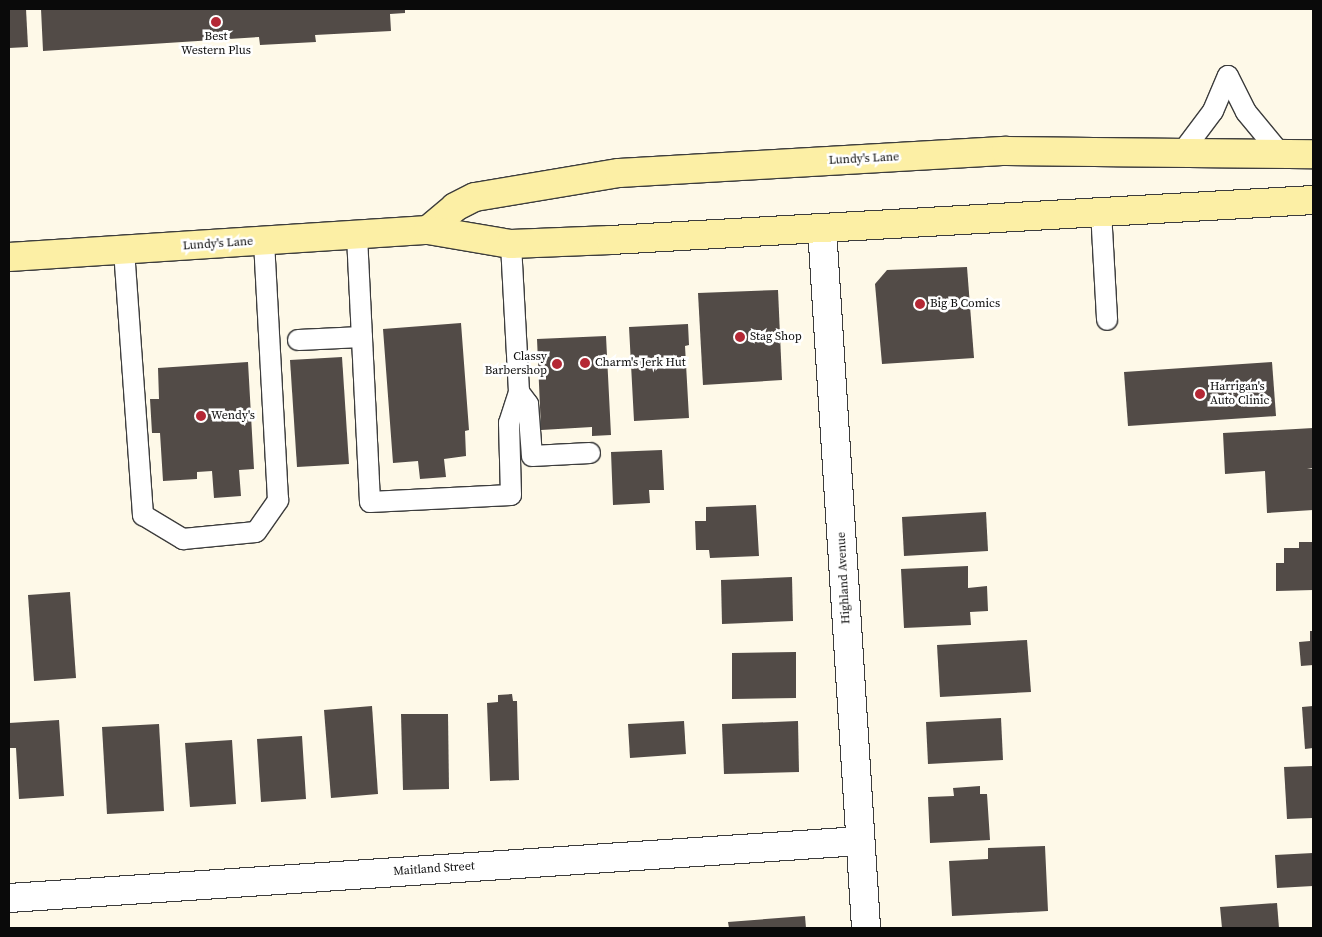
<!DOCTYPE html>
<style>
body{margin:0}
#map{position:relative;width:1322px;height:937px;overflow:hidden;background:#fef9e8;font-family:"Source Serif 4",serif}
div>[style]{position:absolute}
.building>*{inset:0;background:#524b47}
.roads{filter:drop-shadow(1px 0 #3d3d3d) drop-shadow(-1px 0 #3d3d3d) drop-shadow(0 1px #3d3d3d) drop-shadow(0 -1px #3d3d3d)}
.service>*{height:20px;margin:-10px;padding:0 10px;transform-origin:10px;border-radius:10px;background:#fff}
.minor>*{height:28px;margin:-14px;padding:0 14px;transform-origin:14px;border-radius:14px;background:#fff}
.secondary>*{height:28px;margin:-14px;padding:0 14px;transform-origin:14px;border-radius:14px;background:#fcefa5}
.dots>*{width:14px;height:14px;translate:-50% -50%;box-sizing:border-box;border:2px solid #fff;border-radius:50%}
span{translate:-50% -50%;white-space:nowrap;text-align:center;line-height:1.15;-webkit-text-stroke:5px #fff;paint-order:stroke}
.poi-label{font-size:12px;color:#0a0a0a}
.left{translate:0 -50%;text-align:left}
.right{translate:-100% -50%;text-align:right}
.street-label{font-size:12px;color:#0a0a0a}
.frame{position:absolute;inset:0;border:10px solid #0a0a0a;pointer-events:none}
</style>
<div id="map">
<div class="building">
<div style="clip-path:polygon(9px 9px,26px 9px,28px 47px,9px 48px)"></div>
<div style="clip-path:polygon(41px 9px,405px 9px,405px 13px,390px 14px,391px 31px,315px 35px,316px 42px,260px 45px,259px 37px,43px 51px)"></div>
<div style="clip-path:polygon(967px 267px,974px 358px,882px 364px,875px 284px,887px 270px)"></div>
<div style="clip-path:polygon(778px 290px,782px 380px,703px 385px,698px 293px)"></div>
<div style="clip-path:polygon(461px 323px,469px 430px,465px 431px,466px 456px,444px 459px,446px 477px,420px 479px,418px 461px,393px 463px,383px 329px)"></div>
<div style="clip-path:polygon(688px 324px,689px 345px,685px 346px,689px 418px,634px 421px,629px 327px)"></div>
<div style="clip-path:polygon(606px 336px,611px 435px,592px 436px,592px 427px,541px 430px,537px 339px)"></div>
<div style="clip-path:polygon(342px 357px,349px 464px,297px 467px,290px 360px)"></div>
<div style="clip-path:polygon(248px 362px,254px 469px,239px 470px,241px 496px,214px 498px,212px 471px,197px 472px,197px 479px,163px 481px,160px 433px,152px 433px,150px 399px,159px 399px,158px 368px)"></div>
<div style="clip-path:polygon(1272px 362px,1276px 416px,1128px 426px,1124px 372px)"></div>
<div style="clip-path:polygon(1313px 428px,1313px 468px,1307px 468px,1313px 469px,1313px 510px,1267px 513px,1265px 471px,1225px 474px,1223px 433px)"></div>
<div style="clip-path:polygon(662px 450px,664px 490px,649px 490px,650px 503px,613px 505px,611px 452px)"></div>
<div style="clip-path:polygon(756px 505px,759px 556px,710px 558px,709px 550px,696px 550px,695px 521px,706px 521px,706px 507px)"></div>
<div style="clip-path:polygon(986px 512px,988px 551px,904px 556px,902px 517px)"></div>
<div style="clip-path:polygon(1299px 542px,1313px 542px,1313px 590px,1276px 591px,1276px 563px,1284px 563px,1284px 548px,1299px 548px)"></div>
<div style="clip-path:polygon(968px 566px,968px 588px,987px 586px,988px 611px,970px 612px,971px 625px,904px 628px,901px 569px)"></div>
<div style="clip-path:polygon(792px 577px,793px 621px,722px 624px,721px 580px)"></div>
<div style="clip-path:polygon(70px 592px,76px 678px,34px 681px,28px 595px)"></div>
<div style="clip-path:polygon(1310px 631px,1313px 631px,1313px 665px,1301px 666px,1299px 642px,1310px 641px)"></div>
<div style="clip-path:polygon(1027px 640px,1031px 692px,940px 697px,937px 645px)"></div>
<div style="clip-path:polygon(796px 652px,796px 698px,732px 699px,732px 653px)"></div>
<div style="clip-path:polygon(512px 694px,513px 701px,517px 701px,519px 780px,490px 781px,487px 703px,498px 702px,498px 695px)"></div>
<div style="clip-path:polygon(372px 706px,378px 794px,331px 798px,324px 710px)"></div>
<div style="clip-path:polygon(1313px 706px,1313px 748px,1305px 749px,1302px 707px)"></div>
<div style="clip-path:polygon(401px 714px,448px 714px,449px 789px,403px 790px)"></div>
<div style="clip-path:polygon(1001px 718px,1003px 760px,928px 764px,926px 722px)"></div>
<div style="clip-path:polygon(59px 720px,64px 796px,19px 799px,16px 748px,9px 748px,9px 723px)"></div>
<div style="clip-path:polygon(684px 721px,686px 754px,630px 758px,628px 724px)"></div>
<div style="clip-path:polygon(798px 721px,799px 772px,724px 774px,722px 724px)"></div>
<div style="clip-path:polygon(159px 724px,164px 811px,107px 814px,102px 727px)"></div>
<div style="clip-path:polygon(302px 736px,306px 799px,261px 802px,257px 739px)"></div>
<div style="clip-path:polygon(232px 740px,236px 804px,190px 807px,185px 743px)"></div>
<div style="clip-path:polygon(1313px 766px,1313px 818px,1287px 819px,1284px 767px)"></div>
<div style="clip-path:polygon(980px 786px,980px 794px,987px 794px,990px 840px,930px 843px,928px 797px,954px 796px,953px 788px)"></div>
<div style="clip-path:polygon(1045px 846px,1048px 911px,952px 916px,949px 861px,988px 859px,988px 848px)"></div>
<div style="clip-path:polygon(1313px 853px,1313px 886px,1277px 888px,1275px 855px)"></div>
<div style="clip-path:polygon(1277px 903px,1279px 928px,1222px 928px,1220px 907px)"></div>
<div style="clip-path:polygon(805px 916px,806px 928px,729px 928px,728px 922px)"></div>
</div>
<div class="roads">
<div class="service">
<div style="left:1183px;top:151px;width:50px;rotate:-53.1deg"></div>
<div style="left:1213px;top:111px;width:38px;rotate:-67deg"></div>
<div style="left:1228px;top:76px;width:40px;rotate:63.4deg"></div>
<div style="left:1246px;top:112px;width:53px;rotate:50.3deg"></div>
<div style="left:1101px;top:211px;width:109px;rotate:86.8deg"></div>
<div style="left:357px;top:236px;width:266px;rotate:87.2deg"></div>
<div style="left:370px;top:502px;width:141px;rotate:-2.8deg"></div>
<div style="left:511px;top:495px;width:72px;rotate:-91.6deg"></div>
<div style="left:509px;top:423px;width:33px;rotate:-72deg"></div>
<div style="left:519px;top:392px;width:148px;rotate:-93.1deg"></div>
<div style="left:124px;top:250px;width:266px;rotate:85.9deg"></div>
<div style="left:143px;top:515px;width:47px;rotate:31deg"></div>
<div style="left:183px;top:539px;width:73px;rotate:-5.5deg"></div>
<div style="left:256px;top:532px;width:39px;rotate:-55deg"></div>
<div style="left:278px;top:500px;width:259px;rotate:-93.1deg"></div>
<div style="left:298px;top:340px;width:64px;rotate:-2.7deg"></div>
<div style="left:519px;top:392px;width:15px;rotate:53deg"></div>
<div style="left:528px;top:404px;width:52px;rotate:85.6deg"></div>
<div style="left:532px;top:456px;width:58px;rotate:-3deg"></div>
</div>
<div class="minor">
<div style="left:822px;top:228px;width:701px;rotate:86.4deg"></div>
<div style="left:9px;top:898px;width:853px;rotate:-3.83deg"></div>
</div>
<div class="secondary">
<div style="left:428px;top:230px;width:35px;rotate:-40deg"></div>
<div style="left:455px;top:207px;width:22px;rotate:-27deg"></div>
<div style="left:475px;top:197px;width:146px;rotate:-9.5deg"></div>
<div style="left:619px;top:173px;width:388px;rotate:-3.3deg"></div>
<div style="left:1006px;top:151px;width:307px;rotate:0.6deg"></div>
<div style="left:9px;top:257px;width:420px;rotate:-3.7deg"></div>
<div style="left:428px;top:230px;width:84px;rotate:9.6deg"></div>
<div style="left:511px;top:244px;width:100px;rotate:-2.3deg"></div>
<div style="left:611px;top:240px;width:703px;rotate:-3.26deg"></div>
</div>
</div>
<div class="dots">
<div style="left:216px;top:22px;background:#b42835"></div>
<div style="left:920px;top:304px;background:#b42835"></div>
<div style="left:740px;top:337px;background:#b42835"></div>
<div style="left:585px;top:363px;background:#b42835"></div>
<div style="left:557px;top:364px;background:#b42835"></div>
<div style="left:1200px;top:394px;background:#b42835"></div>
<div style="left:201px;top:416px;background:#b42835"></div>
</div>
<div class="poi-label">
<span style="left:216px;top:44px">Best<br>Western Plus</span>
<span class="left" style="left:930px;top:304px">Big B Comics</span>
<span class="left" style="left:750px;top:337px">Stag Shop</span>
<span class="right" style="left:547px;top:364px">Classy<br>Barbershop</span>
<span class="left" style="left:595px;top:363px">Charm's Jerk Hut</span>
<span class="left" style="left:1210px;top:394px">Harrigan's<br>Auto Clinic</span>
<span class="left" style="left:211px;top:416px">Wendy's</span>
</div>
<div class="street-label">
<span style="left:864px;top:159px;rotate:-3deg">Lundy's Lane</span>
<span style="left:218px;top:244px;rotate:-4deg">Lundy's Lane</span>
<span style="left:844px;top:578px;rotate:-93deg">Highland Avenue</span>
<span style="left:434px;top:869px;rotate:-4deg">Maitland Street</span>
</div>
<div class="frame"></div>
</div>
